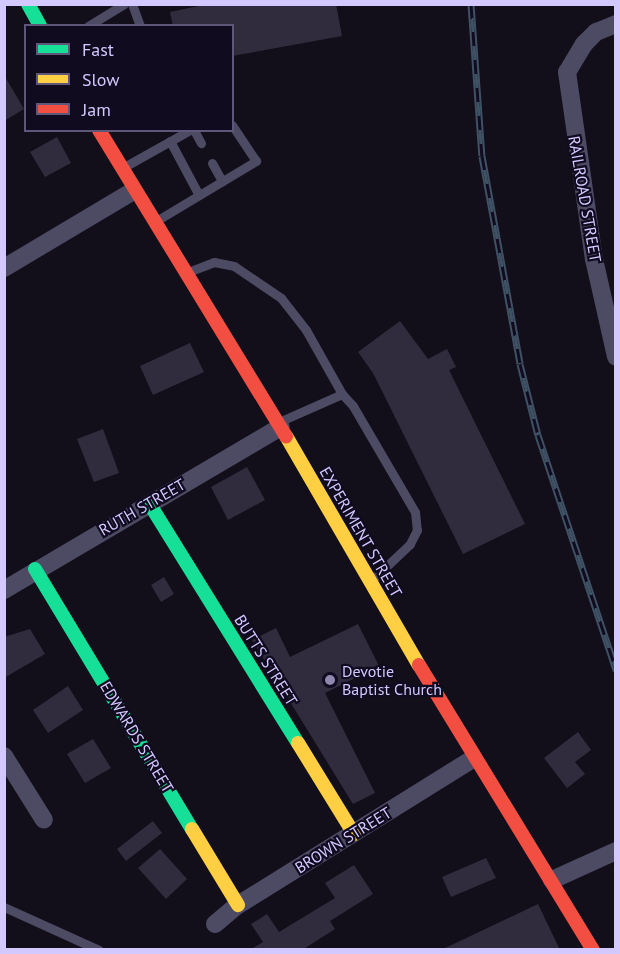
<!DOCTYPE html>
<style>
body{margin:0}
#map{position:relative;width:620px;height:954px;overflow:hidden;background:#120f1a;font-family:"PT Sans",sans-serif}
div>[style]{position:absolute}
.building>*{inset:0;background:#302c3e}
.lane>*{height:9px;margin:-4.5px;padding:0 4.5px;transform-origin:4.5px;border-radius:4.5px;background:#4d4a64}
.street>*{height:18px;margin:-9px;padding:0 9px;transform-origin:9px;border-radius:9px;background:#4d4a64}
.fast>*{height:14px;margin:-7px;padding:0 7px;transform-origin:7px;border-radius:7px;background:#16e098}
.slow>*{height:14px;margin:-7px;padding:0 7px;transform-origin:7px;border-radius:7px;background:#ffcf43}
.jam>*{height:14px;margin:-7px;padding:0 7px;transform-origin:7px;border-radius:7px;background:#f24e42}
.rail>*{height:7px;margin-top:-3.5px;transform-origin:0;background:repeating-linear-gradient(90deg,#100b1f 0 14px,#3f5165 0 28px);box-sizing:border-box;border-block:2px solid #3f5165}
.dots>*{width:16px;height:16px;translate:-50% -50%;box-sizing:border-box;border:3px solid #100b1f;border-radius:50%}
span{translate:-50% -50%;white-space:nowrap;text-align:center;line-height:1.15;-webkit-text-stroke:4.5px #100b1f;paint-order:stroke}
.street-label{font-size:16px;color:#d3c9ff}
.poi-label{font-size:16px;color:#d3c9ff}
.left{translate:0 -50%;text-align:left}
.frame{position:absolute;inset:0;border:6px solid #d3c9ff;pointer-events:none}
.legend{position:absolute;left:24px;top:24px;width:210px;height:108px;box-sizing:border-box;background:#100b1f;border:2px solid #5e5779;margin:0;padding:8px 10px;list-style:none;font-size:18px;color:#d3c9ff}
.legend li{display:flex;align-items:center;gap:12px;height:30px}
.legend b{width:30px;border:2px solid #5e5779}
</style>
<div id="map">
<div class="building">
<div style="clip-path:polygon(208px 4px,336px 4px,342px 36px,232px 56px,232px 26px,173px 26px,170px 12px)"></div>
<div style="clip-path:polygon(4px 75px,24px 109px,4px 121px)"></div>
<div style="clip-path:polygon(57px 137px,71px 163px,45px 177px,30px 152px)"></div>
<div style="clip-path:polygon(400px 321px,428px 359px,447px 349px,456px 367px,449px 370px,525px 524px,463px 554px,373px 373px,358px 352px)"></div>
<div style="clip-path:polygon(190px 343px,204px 372px,153px 395px,140px 366px)"></div>
<div style="clip-path:polygon(103px 429px,119px 473px,94px 482px,77px 439px)"></div>
<div style="clip-path:polygon(247px 467px,265px 500px,228px 520px,211px 487px)"></div>
<div style="clip-path:polygon(164px 577px,174px 594px,161px 602px,151px 585px)"></div>
<div style="clip-path:polygon(358px 624px,379px 666px,325px 693px,375px 793px,353px 804px,252px 640px,276px 628px,290px 657px)"></div>
<div style="clip-path:polygon(30px 629px,45px 654px,4px 678px,4px 637px)"></div>
<div style="clip-path:polygon(68px 686px,83px 710px,48px 733px,33px 710px)"></div>
<div style="clip-path:polygon(578px 732px,591px 750px,575px 762px,585px 774px,567px 788px,544px 758px)"></div>
<div style="clip-path:polygon(93px 739px,111px 768px,85px 783px,67px 754px)"></div>
<div style="clip-path:polygon(153px 821px,162px 833px,126px 861px,117px 849px)"></div>
<div style="clip-path:polygon(160px 849px,187px 879px,166px 899px,138px 868px)"></div>
<div style="clip-path:polygon(486px 858px,496px 878px,451px 897px,442px 877px)"></div>
<div style="clip-path:polygon(354px 865px,373px 894px,330px 921px,335px 929px,302px 950px,250px 950px,263px 942px,251px 924px,267px 914px,279px 932px,335px 898px,325px 883px)"></div>
<div style="clip-path:polygon(538px 904px,560px 950px,441px 950px)"></div>
</div>
<div class="lane">
<div style="left:132px;top:4px;width:23px;rotate:70deg"></div>
<div style="left:88px;top:26px;width:42px;rotate:-31.4deg"></div>
<div style="left:194px;top:130px;width:15px;rotate:62deg"></div>
<div style="left:170px;top:141px;width:61px;rotate:61.8deg"></div>
<div style="left:212px;top:163px;width:21px;rotate:61deg"></div>
<div style="left:124px;top:167px;width:76px;rotate:-29.3deg"></div>
<div style="left:156px;top:221px;width:117px;rotate:-31deg"></div>
<div style="left:256px;top:161px;width:43px;rotate:-123.7deg"></div>
<div style="left:188px;top:272px;width:28px;rotate:-21deg"></div>
<div style="left:214px;top:262px;width:20px;rotate:11deg"></div>
<div style="left:234px;top:266px;width:57px;rotate:34.2deg"></div>
<div style="left:281px;top:298px;width:41px;rotate:52deg"></div>
<div style="left:306px;top:330px;width:73px;rotate:60.6deg"></div>
<div style="left:281px;top:421px;width:67px;rotate:-23.9deg"></div>
<div style="left:342px;top:394px;width:16px;rotate:47deg"></div>
<div style="left:353px;top:406px;width:123px;rotate:59.7deg"></div>
<div style="left:415px;top:512px;width:18px;rotate:84deg"></div>
<div style="left:417px;top:530px;width:16px;rotate:117deg"></div>
<div style="left:410px;top:544px;width:52px;rotate:136.5deg"></div>
<div style="left:4px;top:907px;width:104px;rotate:24.4deg"></div>
</div>
<div class="street">
<div style="left:616px;top:24px;width:22px;rotate:158deg"></div>
<div style="left:596px;top:32px;width:17px;rotate:135deg"></div>
<div style="left:584px;top:44px;width:33px;rotate:121deg"></div>
<div style="left:567px;top:72px;width:189px;rotate:81.8deg"></div>
<div style="left:594px;top:259px;width:100px;rotate:77.3deg"></div>
<div style="left:4px;top:268px;width:150px;rotate:-30.8deg"></div>
<div style="left:4px;top:590px;width:321px;rotate:-30.5deg"></div>
<div style="left:4px;top:756px;width:75px;rotate:58deg"></div>
<div style="left:552px;top:880px;width:70px;rotate:-24.4deg"></div>
<div style="left:215px;top:924px;width:30px;rotate:-40deg"></div>
<div style="left:238px;top:905px;width:277px;rotate:-31.9deg"></div>
</div>
<div class="fast">
<div style="left:28px;top:4px;width:25px;rotate:61deg"></div>
<div style="left:149px;top:503px;width:282px;rotate:58.2deg"></div>
<div style="left:35px;top:569px;width:304px;rotate:58.9deg"></div>
</div>
<div class="slow">
<div style="left:286px;top:436px;width:265px;rotate:59.9deg"></div>
<div style="left:298px;top:743px;width:107px;rotate:58.4deg"></div>
<div style="left:192px;top:829px;width:89px;rotate:58.8deg"></div>
</div>
<div class="jam">
<div style="left:99px;top:130px;width:359px;rotate:58.6deg"></div>
<div style="left:419px;top:665px;width:334px;rotate:58.6deg"></div>
</div>
<div class="rail">
<div style="left:471px;top:4px;width:152px;rotate:85.9deg"></div>
<div style="left:482px;top:156px;width:211px;rotate:79.6deg"></div>
<div style="left:520px;top:364px;width:73px;rotate:75.8deg"></div>
<div style="left:538px;top:435px;width:248px;rotate:71.6deg"></div>
</div>
<div class="dots">
<div style="left:330px;top:680px;background:#8f88af"></div>
</div>
<div class="street-label">
<span style="left:585px;top:199px;rotate:80deg">RAILROAD STREET</span>
<span style="left:142px;top:507px;rotate:-30deg">RUTH STREET</span>
<span style="left:361px;top:532px;rotate:60deg">EXPERIMENT STREET</span>
<span style="left:266px;top:660px;rotate:58deg">BUTTS STREET</span>
<span style="left:137px;top:737px;rotate:59deg">EDWARDS STREET</span>
<span style="left:343px;top:840px;rotate:-32deg">BROWN STREET</span>
</div>
<div class="poi-label">
<span class="left" style="left:342px;top:680px">Devotie<br>Baptist Church</span>
</div>
<div class="frame"></div>
<ul class="legend">
<li><b style="height:8px;background:#16e098"></b>Fast</li>
<li><b style="height:8px;background:#ffcf43"></b>Slow</li>
<li><b style="height:8px;background:#f24e42"></b>Jam</li>
</ul>
</div>
